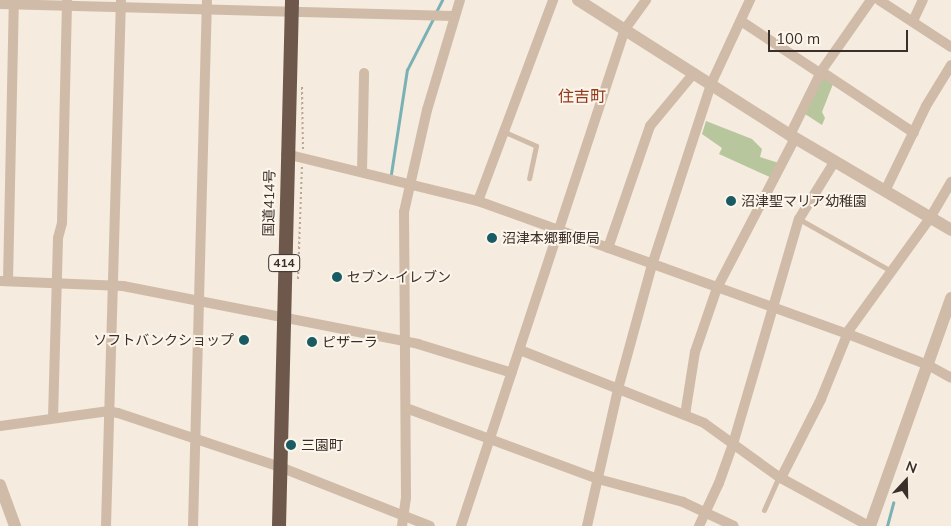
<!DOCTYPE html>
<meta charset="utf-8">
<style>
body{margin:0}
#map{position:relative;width:951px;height:526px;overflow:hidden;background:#f5ebde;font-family:Mulish,"Noto Sans JP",sans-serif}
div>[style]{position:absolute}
.green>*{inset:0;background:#b7c69c}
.stream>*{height:2.5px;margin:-1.25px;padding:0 1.25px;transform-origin:1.25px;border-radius:1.25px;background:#7ab1b5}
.path>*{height:2px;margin-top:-1px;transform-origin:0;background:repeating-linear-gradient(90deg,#bba592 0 2.5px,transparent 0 5px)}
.service>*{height:5px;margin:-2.5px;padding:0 2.5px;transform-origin:2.5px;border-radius:2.5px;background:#cfbba8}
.minor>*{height:10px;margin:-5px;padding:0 5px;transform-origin:5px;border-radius:5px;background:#cfbba8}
.tertiary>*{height:12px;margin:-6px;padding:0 6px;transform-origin:6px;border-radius:6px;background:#cfbba8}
.trunk>*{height:14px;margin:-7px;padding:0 7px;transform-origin:7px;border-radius:7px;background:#6e584c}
.dots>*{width:14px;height:14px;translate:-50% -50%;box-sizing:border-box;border:2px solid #fcf5eb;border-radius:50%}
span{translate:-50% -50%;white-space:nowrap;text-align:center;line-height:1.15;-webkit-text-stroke:4px #fcf5eb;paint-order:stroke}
.shield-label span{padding:1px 4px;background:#fcf5eb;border:1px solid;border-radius:4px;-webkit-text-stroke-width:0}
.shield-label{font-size:12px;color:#3b2f29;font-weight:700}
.poi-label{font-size:14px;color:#3b2f29}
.left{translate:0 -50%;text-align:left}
.right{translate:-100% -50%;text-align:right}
.street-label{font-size:14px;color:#3b2f29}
.quarter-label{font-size:16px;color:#933a19}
.north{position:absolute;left:881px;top:456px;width:50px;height:50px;-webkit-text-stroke:4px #fcf5eb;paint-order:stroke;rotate:21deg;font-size:14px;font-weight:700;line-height:20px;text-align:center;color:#3b2f29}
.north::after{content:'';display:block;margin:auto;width:18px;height:22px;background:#3b2f29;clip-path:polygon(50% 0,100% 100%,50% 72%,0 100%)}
.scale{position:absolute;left:768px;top:30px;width:140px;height:22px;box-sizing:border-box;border:2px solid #3b2f29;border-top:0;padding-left:6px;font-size:15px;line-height:18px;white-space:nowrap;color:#3b2f29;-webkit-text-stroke:4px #fcf5eb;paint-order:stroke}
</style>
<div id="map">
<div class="green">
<div style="clip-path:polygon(822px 77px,833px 84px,822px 112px,825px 118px,822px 125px,805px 114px)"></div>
<div style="clip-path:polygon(706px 121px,752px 139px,762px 149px,760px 157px,779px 163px,772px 178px,719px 154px,722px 148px,702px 134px)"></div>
</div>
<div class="stream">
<div style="left:436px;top:12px;width:13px;rotate:-63deg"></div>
<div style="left:391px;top:174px;width:105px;rotate:-81.3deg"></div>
<div style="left:407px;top:70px;width:57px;rotate:-63deg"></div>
<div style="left:887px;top:526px;width:24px;rotate:-75deg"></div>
</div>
<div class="path">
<div style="left:302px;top:87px;width:63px;rotate:89.1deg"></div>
<div style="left:298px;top:279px;width:112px;rotate:-88deg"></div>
</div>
<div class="service">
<div style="left:505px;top:132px;width:34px;rotate:24deg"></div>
<div style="left:536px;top:146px;width:33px;rotate:102deg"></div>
<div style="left:799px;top:219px;width:106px;rotate:29.5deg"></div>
<div style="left:764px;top:510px;width:36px;rotate:-66deg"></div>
</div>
<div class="minor">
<div style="left:879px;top:0;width:86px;rotate:33.1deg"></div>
<div style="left:0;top:4px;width:454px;rotate:1.5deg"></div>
<div style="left:741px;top:21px;width:96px;rotate:33.5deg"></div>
<div style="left:913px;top:21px;width:23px;rotate:-65deg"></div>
<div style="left:822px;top:72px;width:110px;rotate:33.5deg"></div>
<div style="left:790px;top:135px;width:72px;rotate:-63.8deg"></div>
<div style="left:822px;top:70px;width:85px;rotate:-55deg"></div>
<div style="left:286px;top:154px;width:198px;rotate:13.8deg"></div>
<div style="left:478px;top:201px;width:393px;rotate:19.8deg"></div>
<div style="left:848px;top:334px;width:86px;rotate:21.2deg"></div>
<div style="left:928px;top:365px;width:26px;rotate:29deg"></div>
<div style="left:362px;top:172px;width:99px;rotate:-88.8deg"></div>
<div style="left:885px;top:191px;width:94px;rotate:-64.2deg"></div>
<div style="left:926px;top:106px;width:48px;rotate:-58.6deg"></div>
<div style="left:478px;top:201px;width:215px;rotate:-69.5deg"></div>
<div style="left:608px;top:248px;width:129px;rotate:-71deg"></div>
<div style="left:650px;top:126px;width:69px;rotate:-50.3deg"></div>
<div style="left:0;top:281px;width:123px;rotate:2.3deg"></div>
<div style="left:123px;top:286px;width:301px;rotate:11.1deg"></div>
<div style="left:418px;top:344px;width:98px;rotate:17.1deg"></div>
<div style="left:8px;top:281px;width:281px;rotate:-88.8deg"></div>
<div style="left:520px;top:350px;width:198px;rotate:21.6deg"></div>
<div style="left:704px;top:423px;width:92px;rotate:35.8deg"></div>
<div style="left:779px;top:477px;width:102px;rotate:28.6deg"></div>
<div style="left:406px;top:408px;width:205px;rotate:20.3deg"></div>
<div style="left:598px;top:479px;width:88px;rotate:15.1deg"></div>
<div style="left:683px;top:502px;width:56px;rotate:25.2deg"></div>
<div style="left:685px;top:415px;width:64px;rotate:-81deg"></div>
<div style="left:695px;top:352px;width:68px;rotate:-71deg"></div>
<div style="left:717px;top:288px;width:169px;rotate:-62.5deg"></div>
<div style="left:53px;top:418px;width:180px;rotate:-88.4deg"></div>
<div style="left:58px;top:238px;width:16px;rotate:-75deg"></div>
<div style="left:62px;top:223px;width:223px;rotate:-88.7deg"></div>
<div style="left:0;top:426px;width:110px;rotate:-7.8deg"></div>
<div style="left:109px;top:411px;width:9px;rotate:13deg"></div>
<div style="left:118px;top:413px;width:171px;rotate:18.4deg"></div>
<div style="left:280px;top:467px;width:161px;rotate:21.5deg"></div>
<div style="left:781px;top:478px;width:89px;rotate:-63.1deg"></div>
<div style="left:821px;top:399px;width:74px;rotate:-67.9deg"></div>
<div style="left:849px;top:330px;width:138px;rotate:-54.1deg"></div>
<div style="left:930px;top:218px;width:42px;rotate:-59.7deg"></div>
<div style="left:106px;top:526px;width:526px;rotate:-88.37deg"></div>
<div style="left:193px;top:526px;width:526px;rotate:-88.48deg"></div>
<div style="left:402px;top:526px;width:29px;rotate:-82deg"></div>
<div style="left:406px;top:497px;width:285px;rotate:-90.4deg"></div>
<div style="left:404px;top:212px;width:105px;rotate:-77.3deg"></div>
<div style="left:427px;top:110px;width:115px;rotate:-73.3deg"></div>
<div style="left:461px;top:526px;width:523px;rotate:-71.74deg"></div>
<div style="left:625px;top:29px;width:36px;rotate:-54deg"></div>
<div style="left:587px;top:526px;width:140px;rotate:-77.2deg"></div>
<div style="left:618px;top:389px;width:129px;rotate:-74.7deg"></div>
<div style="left:652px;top:265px;width:190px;rotate:-71.9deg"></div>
<div style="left:711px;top:84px;width:93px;rotate:-65.1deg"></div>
<div style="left:699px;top:526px;width:47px;rotate:-65.1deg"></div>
<div style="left:719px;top:483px;width:41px;rotate:-70.3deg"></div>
<div style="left:733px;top:444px;width:234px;rotate:-73.7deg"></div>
<div style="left:799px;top:219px;width:68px;rotate:-58.2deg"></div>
</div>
<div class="tertiary">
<div style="left:578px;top:0;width:251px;rotate:32.5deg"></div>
<div style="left:790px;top:135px;width:187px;rotate:30.5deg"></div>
<div style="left:0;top:485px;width:44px;rotate:69.9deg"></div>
<div style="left:870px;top:526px;width:242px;rotate:-70.4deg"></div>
</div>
<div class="trunk">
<div style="left:279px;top:526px;width:526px;rotate:-88.58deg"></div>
</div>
<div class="dots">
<div style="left:731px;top:201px;background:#195b62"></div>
<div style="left:492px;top:238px;background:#195b62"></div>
<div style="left:337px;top:277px;background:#195b62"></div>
<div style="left:244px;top:340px;background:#195b62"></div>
<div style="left:312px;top:342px;background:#195b62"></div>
<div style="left:291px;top:445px;background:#195b62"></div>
</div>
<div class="shield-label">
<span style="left:284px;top:263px">414</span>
</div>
<div class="poi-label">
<span class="left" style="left:741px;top:201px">沼津聖マリア幼稚園</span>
<span class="left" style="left:502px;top:238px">沼津本郷郵便局</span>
<span class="left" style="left:347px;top:277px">セブン-イレブン</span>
<span class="right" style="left:234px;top:340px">ソフトバンクショップ</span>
<span class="left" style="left:322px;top:342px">ピザーラ</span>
<span class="left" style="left:301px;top:445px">三園町</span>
</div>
<div class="street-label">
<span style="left:269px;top:203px;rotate:-89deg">国道414号</span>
</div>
<div class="quarter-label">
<span style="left:582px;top:96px">住吉町</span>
</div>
<div class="north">N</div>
<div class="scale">100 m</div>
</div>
